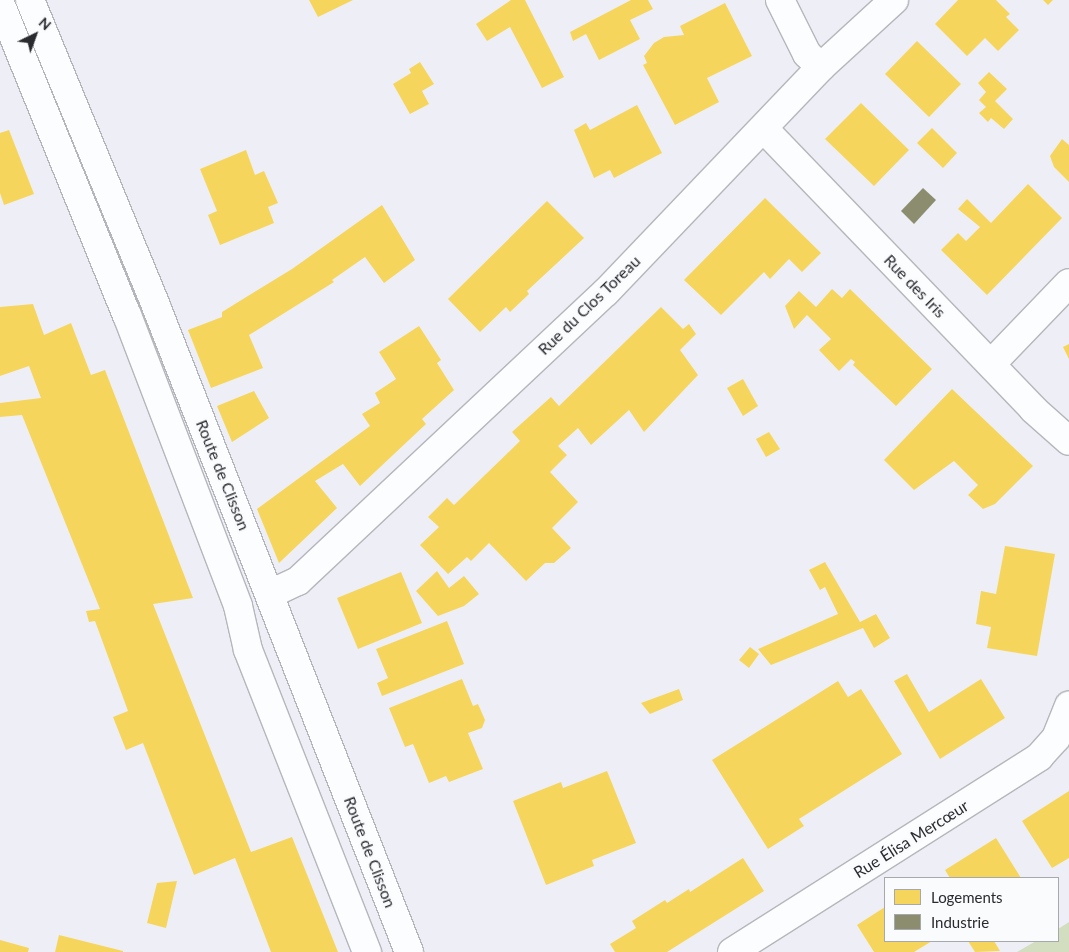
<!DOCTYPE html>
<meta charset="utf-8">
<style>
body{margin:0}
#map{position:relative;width:1069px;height:952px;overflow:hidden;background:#eeeff6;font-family:Lato,sans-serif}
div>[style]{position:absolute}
.green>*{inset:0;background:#d3ddc0}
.homes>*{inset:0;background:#f6d55c}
.industry>*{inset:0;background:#8c8c6e}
.roads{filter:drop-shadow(1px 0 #b5b6bc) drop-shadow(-1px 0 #b5b6bc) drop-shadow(0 1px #b5b6bc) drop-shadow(0 -1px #b5b6bc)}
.minor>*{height:28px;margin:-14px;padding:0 14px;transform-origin:14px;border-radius:14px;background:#fcfdfe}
.secondary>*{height:28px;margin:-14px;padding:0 14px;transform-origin:14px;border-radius:14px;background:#fcfdfe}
span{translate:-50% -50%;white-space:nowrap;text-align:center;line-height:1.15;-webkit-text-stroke:5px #fafbfd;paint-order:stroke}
.street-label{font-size:16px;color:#292b2f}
.legend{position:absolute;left:884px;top:877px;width:175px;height:65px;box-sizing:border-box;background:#fafbfd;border:1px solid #a6a8ab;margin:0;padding:6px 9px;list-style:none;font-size:15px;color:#292b2f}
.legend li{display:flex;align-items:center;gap:10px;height:25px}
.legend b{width:25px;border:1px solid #a6a8ab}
.north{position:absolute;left:10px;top:10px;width:50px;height:50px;-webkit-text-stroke:4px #fafbfd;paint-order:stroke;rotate:42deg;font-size:14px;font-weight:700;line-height:20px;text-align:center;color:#292b2f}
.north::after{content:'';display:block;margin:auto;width:18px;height:22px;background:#292b2f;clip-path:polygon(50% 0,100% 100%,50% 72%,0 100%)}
</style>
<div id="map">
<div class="green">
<div style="clip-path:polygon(1069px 922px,1069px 952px,1017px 952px,1036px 941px,1058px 941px,1058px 929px)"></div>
</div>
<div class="homes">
<div style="clip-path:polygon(309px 0,353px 0,318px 17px)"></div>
<div style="clip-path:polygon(511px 0,525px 0,564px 77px,542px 88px,510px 27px,487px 41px,476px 24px)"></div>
<div style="clip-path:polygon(631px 0,648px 0,653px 9px,630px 20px,640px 39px,599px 60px,586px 34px,573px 41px,570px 32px)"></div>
<div style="clip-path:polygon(958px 0,996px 0,1010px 14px,1006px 17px,1019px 30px,998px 51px,985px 38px,967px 56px,935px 24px)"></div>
<div style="clip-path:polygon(1043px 0,1053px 0,1048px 5px)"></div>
<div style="clip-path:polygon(725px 3px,752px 56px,707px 78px,719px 102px,675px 125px,643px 65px,647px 63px,644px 56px,654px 43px,664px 37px,684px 35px,680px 26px)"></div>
<div style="clip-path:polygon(917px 41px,961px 84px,929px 117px,885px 74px)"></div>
<div style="clip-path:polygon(420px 62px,434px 84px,422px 91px,429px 104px,410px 114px,393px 84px,411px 73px,409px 69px)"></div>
<div style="clip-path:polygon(989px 72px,1007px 89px,995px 101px,1013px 119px,1004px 129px,991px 118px,988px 122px,979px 113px,986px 107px,979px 100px,986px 92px,978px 83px)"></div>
<div style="clip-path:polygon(861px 103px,909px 150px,874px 186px,825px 139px)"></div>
<div style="clip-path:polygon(637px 105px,662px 153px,614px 178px,610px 170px,594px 178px,574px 130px,586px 123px,590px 130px)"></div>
<div style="clip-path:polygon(932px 128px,957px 153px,943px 168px,917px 143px)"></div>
<div style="clip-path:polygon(9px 130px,34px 194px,4px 205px,0 193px,0 133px)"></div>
<div style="clip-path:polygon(1062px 139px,1069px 145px,1069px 182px,1054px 167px,1050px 156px)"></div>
<div style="clip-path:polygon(246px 150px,255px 175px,264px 171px,278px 203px,268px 207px,274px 223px,220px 245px,208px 215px,217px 211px,200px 169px)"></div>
<div style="clip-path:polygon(1028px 184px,1062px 218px,987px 295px,941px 250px,958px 233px,966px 241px,980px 227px,958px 209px,967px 199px,991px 223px)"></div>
<div style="clip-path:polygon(765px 198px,821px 253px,802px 272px,789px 259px,770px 279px,764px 272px,721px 315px,684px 280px)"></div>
<div style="clip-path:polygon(547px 201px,584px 238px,527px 291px,529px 294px,510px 312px,506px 307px,480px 332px,448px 299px)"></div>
<div style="clip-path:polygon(382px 205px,415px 260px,384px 283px,365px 257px,332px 280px,334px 282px,249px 335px,263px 368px,211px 388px,188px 330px,222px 317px,222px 312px,292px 269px)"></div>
<div style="clip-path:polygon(832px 289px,842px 298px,850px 289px,932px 369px,896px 406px,853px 365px,855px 362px,851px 359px,839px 371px,819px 350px,831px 339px,807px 315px,794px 329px,785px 306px,799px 291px,816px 307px)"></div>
<div style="clip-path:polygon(33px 304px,44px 335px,71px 323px,91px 375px,105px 370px,193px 598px,153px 604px,251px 852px,292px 837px,338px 952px,271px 952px,235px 858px,194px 875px,143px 743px,126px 750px,113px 717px,128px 711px,95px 621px,89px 622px,86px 611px,100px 609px,22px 415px,0 417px,0 403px,41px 398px,29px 366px,0 376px,0 307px)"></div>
<div style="clip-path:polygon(661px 307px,683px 329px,689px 324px,696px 334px,680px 350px,698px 375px,644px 432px,629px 410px,591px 445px,578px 428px,558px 446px,567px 455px,550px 472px,578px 502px,552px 528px,571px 548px,554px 563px,545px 563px,526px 581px,489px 543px,471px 561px,467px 557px,448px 574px,420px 545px,439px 527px,428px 517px,447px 498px,454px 505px,520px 441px,512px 432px,551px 397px,559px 406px)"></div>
<div style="clip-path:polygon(419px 326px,441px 360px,437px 363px,454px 390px,422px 419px,426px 424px,360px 486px,343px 464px,315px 481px,337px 508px,279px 563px,257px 509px,370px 426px,362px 414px,380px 403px,375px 393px,396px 379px,379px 352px)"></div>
<div style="clip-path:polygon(1069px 344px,1069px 359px,1063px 347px)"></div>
<div style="clip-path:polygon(743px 379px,758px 406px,743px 416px,727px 388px)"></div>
<div style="clip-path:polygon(952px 389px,1033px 466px,995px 504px,983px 509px,968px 495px,978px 485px,954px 461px,914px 490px,884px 460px)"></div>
<div style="clip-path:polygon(254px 391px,269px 418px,232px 442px,217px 406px)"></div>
<div style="clip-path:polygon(769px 432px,780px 449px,766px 457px,756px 439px)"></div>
<div style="clip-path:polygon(1005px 546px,1055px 554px,1037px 656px,987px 648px,991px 627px,976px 624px,981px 591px,996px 594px)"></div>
<div style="clip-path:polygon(825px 562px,860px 622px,876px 614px,890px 638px,874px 648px,863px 628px,771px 665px,758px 649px,838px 614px,825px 587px,820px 590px,809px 570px)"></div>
<div style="clip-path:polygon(437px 571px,449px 588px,464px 576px,479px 594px,464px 606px,438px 616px,416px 591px)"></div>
<div style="clip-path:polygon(401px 572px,422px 623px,358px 649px,337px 598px)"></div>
<div style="clip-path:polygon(447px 621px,464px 664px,382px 696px,377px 683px,388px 678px,376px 649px)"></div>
<div style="clip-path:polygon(750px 647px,759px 654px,749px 668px,739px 660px)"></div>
<div style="clip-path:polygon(907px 674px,929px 712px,981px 679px,1005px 718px,940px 759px,894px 681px)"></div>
<div style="clip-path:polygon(462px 679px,473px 706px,478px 704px,485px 720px,482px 728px,468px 733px,483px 769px,449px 782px,446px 776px,429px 783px,413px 744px,405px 747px,389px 708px)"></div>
<div style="clip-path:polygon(838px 681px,848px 697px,861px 689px,902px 754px,799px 819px,804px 826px,768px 849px,712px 760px)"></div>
<div style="clip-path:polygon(679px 689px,683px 700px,650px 714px,641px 703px)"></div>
<div style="clip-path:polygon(607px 771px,636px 843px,592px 860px,594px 866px,546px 885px,513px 801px,561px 782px,563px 788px)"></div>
<div style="clip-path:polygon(1069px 791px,1069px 858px,1052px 868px,1022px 821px)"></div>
<div style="clip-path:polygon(996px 838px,1021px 878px,950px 878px,945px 870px)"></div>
<div style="clip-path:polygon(743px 858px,764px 891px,667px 952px,615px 952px,610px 944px,636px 928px,632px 921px,665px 900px,667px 903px,689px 889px,690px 892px)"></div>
<div style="clip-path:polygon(177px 881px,166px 928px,147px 923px,157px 883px)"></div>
<div style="clip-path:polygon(885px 907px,885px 941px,932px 941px,914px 952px,874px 952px,857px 925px)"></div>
<div style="clip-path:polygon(59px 935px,123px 951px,123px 952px,55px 952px)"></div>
<div style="clip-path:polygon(0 940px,29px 948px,28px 952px,0 952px)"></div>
<div style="clip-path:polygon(968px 941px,994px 941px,1000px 951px,975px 952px)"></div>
</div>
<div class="industry">
<div style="clip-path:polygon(923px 188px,936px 200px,914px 224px,901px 211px)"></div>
</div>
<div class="roads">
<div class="minor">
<div style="left:780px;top:0;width:60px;rotate:63.4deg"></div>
<div style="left:807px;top:54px;width:19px;rotate:43deg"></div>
<div style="left:764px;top:129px;width:388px;rotate:46.1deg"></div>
<div style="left:1033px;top:409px;width:48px;rotate:41.6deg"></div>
<div style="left:991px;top:364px;width:112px;rotate:-46.1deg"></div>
<div style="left:270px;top:594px;width:31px;rotate:-25deg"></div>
<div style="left:298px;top:581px;width:422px;rotate:-43.2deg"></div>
<div style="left:606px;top:292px;width:311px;rotate:-46.3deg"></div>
<div style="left:821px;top:67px;width:99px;rotate:-42.5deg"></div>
<div style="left:732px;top:952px;width:364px;rotate:-32.4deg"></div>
<div style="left:1039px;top:757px;width:25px;rotate:-48deg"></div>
<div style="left:1056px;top:738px;width:35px;rotate:-68deg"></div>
</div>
<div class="secondary">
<div style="left:30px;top:0;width:331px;rotate:67.6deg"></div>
<div style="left:156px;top:306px;width:694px;rotate:68.61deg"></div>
<div style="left:0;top:3px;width:337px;rotate:67.9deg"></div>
<div style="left:127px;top:315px;width:311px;rotate:69.1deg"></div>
<div style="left:238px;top:606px;width:45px;rotate:77.2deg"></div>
<div style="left:248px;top:650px;width:325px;rotate:68.5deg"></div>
</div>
</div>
<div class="street-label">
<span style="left:915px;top:286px;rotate:46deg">Rue des Iris</span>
<span style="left:589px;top:305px;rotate:-44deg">Rue du Clos Toreau</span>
<span style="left:223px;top:475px;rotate:68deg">Route de Clisson</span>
<span style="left:911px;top:839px;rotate:-32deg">Rue Élisa Mercœur</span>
<span style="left:370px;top:852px;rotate:69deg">Route de Clisson</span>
</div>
<ul class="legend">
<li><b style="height:14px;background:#f6d55c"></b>Logements</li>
<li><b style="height:14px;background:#8c8c6e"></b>Industrie</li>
</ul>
<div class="north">N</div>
</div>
